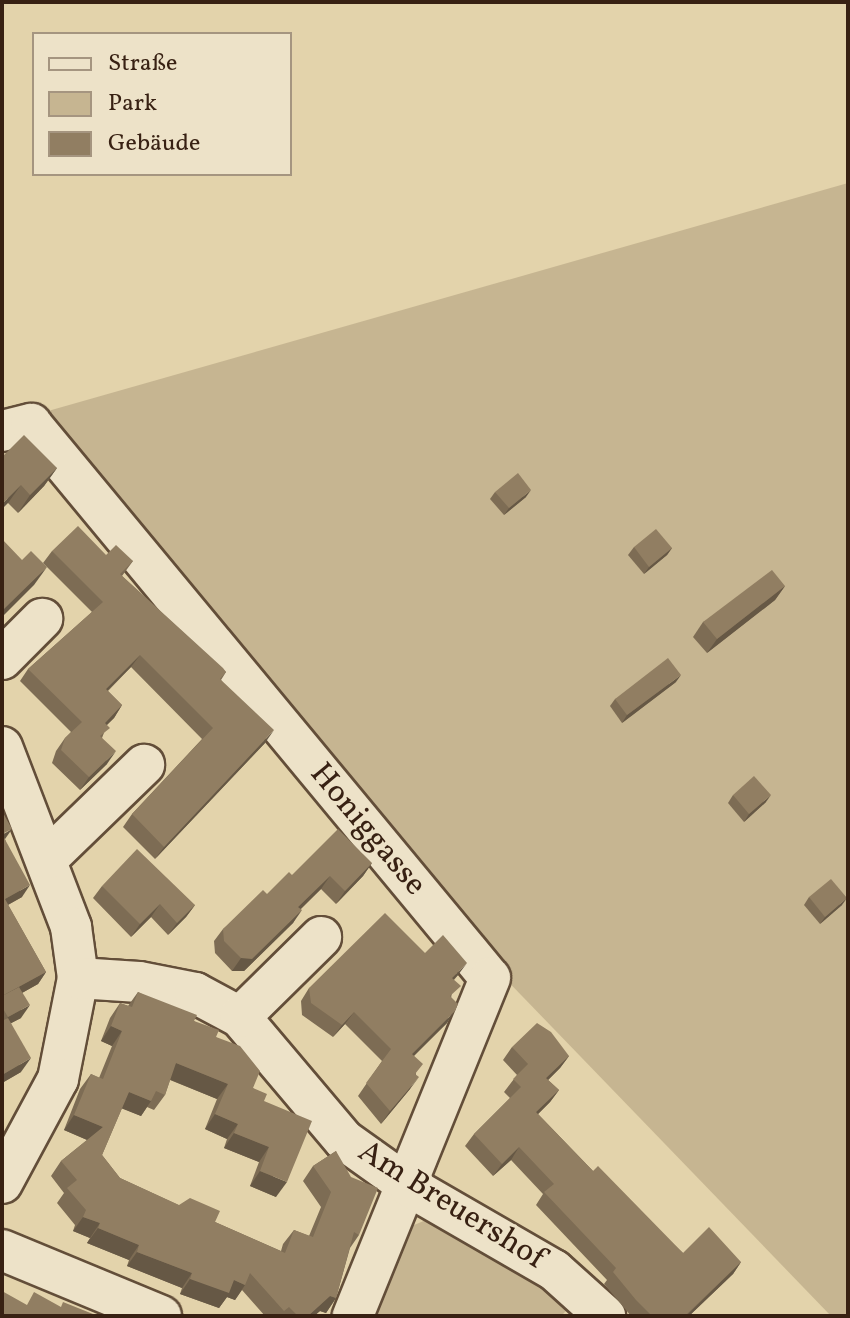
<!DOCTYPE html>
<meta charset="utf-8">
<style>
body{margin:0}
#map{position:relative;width:850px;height:1318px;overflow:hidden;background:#e3d3ab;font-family:Vollkorn,serif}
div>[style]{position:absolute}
.green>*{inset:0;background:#c6b591}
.roads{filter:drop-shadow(2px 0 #634e39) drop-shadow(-2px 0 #634e39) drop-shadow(0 2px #634e39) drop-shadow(0 -2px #634e39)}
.minor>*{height:40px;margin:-20px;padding:0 20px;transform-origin:20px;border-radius:20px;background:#ede2c8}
.wall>*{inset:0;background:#7d6c54}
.shaded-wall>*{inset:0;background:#665845}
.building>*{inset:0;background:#917e62}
span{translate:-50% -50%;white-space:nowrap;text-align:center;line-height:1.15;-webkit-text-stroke:6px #ede2c8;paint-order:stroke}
.street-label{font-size:32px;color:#382113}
.frame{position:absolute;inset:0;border:4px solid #382113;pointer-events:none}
.legend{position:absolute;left:32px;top:32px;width:260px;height:144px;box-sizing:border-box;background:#ede2c8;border:2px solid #a59580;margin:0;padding:10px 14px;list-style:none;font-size:24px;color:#382113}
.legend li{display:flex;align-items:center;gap:16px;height:40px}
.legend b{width:40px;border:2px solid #a59580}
</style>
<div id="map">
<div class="green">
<div style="clip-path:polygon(848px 183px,848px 1316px,831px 1316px,496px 969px,34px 415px)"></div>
<div style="clip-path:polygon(426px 1220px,438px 1221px,509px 1264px,569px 1308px,561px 1316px,365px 1316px,407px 1228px)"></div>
</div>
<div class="roads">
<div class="minor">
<div style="left:2px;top:431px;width:30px;rotate:-14deg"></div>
<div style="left:31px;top:424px;width:719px;rotate:50.36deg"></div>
<div style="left:490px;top:978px;width:365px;rotate:112.1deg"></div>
<div style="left:2px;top:659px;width:57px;rotate:-45deg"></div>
<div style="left:2px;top:747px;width:193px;rotate:69deg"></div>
<div style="left:71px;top:927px;width:51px;rotate:82.2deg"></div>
<div style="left:78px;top:978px;width:103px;rotate:101.2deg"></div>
<div style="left:58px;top:1079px;width:118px;rotate:118.3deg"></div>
<div style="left:48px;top:858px;width:134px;rotate:-44.1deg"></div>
<div style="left:78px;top:978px;width:61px;rotate:3.8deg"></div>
<div style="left:139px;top:982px;width:57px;rotate:11.1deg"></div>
<div style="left:195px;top:993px;width:51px;rotate:28.1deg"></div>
<div style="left:240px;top:1017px;width:161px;rotate:49.8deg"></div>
<div style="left:344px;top:1140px;width:81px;rotate:35.5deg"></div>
<div style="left:410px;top:1187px;width:166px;rotate:30deg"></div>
<div style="left:554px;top:1270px;width:69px;rotate:42deg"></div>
<div style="left:240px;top:1017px;width:114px;rotate:-44.6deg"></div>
<div style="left:2px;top:1250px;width:172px;rotate:22.5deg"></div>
</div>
</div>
<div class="wall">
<div style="clip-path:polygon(2px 457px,57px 468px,44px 486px,18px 513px,8px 503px)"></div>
<div style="clip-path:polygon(495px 492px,526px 497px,504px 515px,490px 499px)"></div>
<div style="clip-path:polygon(634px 547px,672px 548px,667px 555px,644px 574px,628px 555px)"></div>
<div style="clip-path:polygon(52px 551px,106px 555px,133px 561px,122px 576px,226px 672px,221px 680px,265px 743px,155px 859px,123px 827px,132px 814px,202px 739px,131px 667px,108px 691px,122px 705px,114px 718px,107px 725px,102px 738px,107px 764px,80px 790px,52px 763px,56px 751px,65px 738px,71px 732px,20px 681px,28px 669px,92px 612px,43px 563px)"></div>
<div style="clip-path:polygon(785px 586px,775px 600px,707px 653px,693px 637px,703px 622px)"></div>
<div style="clip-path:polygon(676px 682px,622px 723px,610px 706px,615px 699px)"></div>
<div style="clip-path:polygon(733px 795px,766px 802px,744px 822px,728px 803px)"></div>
<div style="clip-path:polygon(2px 811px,5px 839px,22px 897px,8px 905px,46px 972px,38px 984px,22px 993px,21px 1018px,11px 1023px,21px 1072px,2px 1083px)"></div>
<div style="clip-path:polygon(372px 863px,363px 876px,336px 904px,321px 889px,301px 909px,293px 923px,244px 971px,232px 971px,215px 953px,214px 941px,223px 929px,292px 875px)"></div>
<div style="clip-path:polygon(102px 886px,195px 905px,186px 917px,168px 935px,151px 917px,131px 937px,93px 898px)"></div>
<div style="clip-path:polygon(809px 897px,842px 905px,820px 924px,804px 905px)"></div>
<div style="clip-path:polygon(425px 953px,458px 975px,454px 980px,447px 1023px,414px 1055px,416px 1075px,410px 1089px,381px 1124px,358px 1096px,382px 1061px,345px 1024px,333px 1037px,302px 1015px,301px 1001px,309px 988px)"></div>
<div style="clip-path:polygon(138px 992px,194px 1021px,216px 1037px,253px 1088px,264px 1101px,276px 1197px,250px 1186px,259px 1162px,224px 1148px,227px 1139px,205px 1129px,217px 1099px,170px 1080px,165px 1095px,154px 1110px,147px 1107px,141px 1116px,122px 1108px,102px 1155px,120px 1178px,215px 1222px,281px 1251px,283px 1244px,294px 1230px,309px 1236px,321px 1207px,303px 1181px,313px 1166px,336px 1151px,359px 1235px,350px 1248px,336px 1298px,326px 1313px,320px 1311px,314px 1316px,265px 1316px,242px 1290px,235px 1300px,227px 1297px,219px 1308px,180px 1294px,182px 1288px,127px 1266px,129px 1260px,87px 1243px,90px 1238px,73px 1231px,75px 1225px,57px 1203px,64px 1193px,51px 1176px,61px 1161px,87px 1140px,64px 1130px,80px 1089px,91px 1074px,99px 1078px,112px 1046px,101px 1041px,110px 1018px,120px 1003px,128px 1006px)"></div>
<div style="clip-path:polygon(512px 1047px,569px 1056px,560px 1068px,548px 1080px,559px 1090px,550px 1102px,538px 1114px,593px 1171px,683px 1253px,741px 1262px,733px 1274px,689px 1316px,631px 1316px,604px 1284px,607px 1280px,536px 1205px,543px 1194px,511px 1160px,493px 1176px,465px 1146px,474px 1134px,510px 1098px,504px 1092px,517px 1075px,503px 1060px)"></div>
</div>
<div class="shaded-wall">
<div style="clip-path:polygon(57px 468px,44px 486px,18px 513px,30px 495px)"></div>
<div style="clip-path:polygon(21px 485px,8px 503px,2px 509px,2px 504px)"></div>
<div style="clip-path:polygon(531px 490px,526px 497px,504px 515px,509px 508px)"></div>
<div style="clip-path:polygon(672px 548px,667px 555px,644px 574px,649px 567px)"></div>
<div style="clip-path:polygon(47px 567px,34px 585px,2px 617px,2px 608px)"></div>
<div style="clip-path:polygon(785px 586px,775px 600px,707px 653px,717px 639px)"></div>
<div style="clip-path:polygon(140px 655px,131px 667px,97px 701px,106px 689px)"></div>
<div style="clip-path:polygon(681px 675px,676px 682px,622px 723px,627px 715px)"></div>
<div style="clip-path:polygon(122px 705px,114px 718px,96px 735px,105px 723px)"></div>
<div style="clip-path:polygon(274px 730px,265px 743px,155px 859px,164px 847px)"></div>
<div style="clip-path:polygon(116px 751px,107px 764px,80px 790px,89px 777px)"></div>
<div style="clip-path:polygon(771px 795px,766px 802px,744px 822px,749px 814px)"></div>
<div style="clip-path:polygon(12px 829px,3px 842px,2px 835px)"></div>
<div style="clip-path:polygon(372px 863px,363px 876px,336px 904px,345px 891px)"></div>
<div style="clip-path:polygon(330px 876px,321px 889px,289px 920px,298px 907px)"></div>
<div style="clip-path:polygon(30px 885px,22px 897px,2px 908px,5px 899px)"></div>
<div style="clip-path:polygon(847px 898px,842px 905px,820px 924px,825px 917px)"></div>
<div style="clip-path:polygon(160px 904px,151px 917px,131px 937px,140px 924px)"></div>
<div style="clip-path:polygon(195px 905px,186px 917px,168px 935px,177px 923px)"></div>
<div style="clip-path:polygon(302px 910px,293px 923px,244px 971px,232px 971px,241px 958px)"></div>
<div style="clip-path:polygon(467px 963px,458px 975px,443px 990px,452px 978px)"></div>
<div style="clip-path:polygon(46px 972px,38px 984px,2px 1004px,2px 996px)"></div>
<div style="clip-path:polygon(30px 1005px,21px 1018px,2px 1028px,8px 1017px)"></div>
<div style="clip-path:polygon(455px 1011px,447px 1023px,404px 1066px,412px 1054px)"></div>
<div style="clip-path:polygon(354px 1012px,345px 1024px,333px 1037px,342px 1025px)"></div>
<div style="clip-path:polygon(111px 1026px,122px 1031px,112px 1046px,101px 1041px)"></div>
<div style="clip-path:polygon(569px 1056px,560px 1068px,538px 1090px,546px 1078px)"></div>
<div style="clip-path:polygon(31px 1058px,21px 1072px,2px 1083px,2px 1075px)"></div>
<div style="clip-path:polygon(176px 1063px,228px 1084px,217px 1099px,166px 1078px)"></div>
<div style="clip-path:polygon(419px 1077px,410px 1089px,381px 1124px,390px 1111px)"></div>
<div style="clip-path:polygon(559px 1090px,550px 1102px,527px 1125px,536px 1112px)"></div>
<div style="clip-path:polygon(129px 1092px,151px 1101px,141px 1116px,118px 1107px)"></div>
<div style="clip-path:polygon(215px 1114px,238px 1124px,227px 1139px,205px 1129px)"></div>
<div style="clip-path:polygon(74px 1115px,103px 1127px,92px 1142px,64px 1130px)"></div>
<div style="clip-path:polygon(234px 1133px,269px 1147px,259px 1162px,224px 1148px)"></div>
<div style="clip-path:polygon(519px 1147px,511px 1160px,493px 1176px,502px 1164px)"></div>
<div style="clip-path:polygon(260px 1171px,287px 1182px,276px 1197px,250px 1186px)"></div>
<div style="clip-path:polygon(83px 1217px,100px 1223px,90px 1238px,73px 1231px)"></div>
<div style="clip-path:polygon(98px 1228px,139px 1245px,129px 1260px,87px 1243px)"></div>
<div style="clip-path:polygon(137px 1252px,192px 1273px,182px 1288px,127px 1266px)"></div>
<div style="clip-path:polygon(741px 1262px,733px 1274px,689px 1316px,686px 1316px)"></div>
<div style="clip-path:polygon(190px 1279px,234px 1280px,245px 1285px,235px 1300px,227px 1297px,219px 1308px,180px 1294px)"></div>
<div style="clip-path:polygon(330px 1296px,336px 1298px,326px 1313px,320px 1311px,314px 1316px,308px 1316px)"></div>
</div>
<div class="building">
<div style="clip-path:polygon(24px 435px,57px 468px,30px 495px,21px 485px,2px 504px,2px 457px)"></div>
<div style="clip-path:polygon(518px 473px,531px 490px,509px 508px,495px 492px)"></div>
<div style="clip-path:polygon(78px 526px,106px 555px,116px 545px,133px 561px,120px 574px,223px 668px,226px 672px,220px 679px,274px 730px,164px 847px,132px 814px,213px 728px,140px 655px,106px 689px,122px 705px,105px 723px,110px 728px,100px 736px,116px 751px,89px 777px,61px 750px,65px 738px,82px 722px,28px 669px,103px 602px,52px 551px)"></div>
<div style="clip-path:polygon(656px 529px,672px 548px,649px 567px,634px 547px)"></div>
<div style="clip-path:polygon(2px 539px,22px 560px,31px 551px,47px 567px,4px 609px,2px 608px)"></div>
<div style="clip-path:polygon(772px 570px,785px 586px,717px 639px,703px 622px)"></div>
<div style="clip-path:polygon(668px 658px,681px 675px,627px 715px,615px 699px)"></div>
<div style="clip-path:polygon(754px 776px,771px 795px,749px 814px,733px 795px)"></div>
<div style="clip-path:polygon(2px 811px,12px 829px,2px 834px,30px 885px,5px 899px,46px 972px,2px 996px)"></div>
<div style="clip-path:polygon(338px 829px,372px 863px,345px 891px,330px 876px,298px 907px,302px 910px,252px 959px,241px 958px,224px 941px,223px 929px,263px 890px,267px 894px,289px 872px,292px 875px)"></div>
<div style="clip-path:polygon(137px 849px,195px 905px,177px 923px,160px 904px,140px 924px,102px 886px)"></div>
<div style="clip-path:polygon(831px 879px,847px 898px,825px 917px,809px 897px)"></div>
<div style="clip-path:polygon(385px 913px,425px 953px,443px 935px,467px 963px,452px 978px,461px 986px,450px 996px,458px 1004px,455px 1011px,412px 1054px,423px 1064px,415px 1074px,419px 1077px,390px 1111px,366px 1083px,391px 1049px,354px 1012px,342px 1025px,311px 1003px,309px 988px)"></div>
<div style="clip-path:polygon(19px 987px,30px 1005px,8px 1017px,2px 1007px,2px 996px)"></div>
<div style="clip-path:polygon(138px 992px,197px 1015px,194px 1021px,219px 1030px,216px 1037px,240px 1046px,260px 1071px,253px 1088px,267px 1094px,264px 1101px,312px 1121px,287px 1182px,260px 1171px,269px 1147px,234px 1133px,238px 1124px,215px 1114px,228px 1084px,176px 1063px,165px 1095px,156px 1091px,151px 1101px,129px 1092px,102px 1155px,120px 1178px,179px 1205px,190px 1198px,220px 1211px,215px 1222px,285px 1253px,294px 1230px,313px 1237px,331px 1192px,313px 1166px,336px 1151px,351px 1177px,378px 1188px,359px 1235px,354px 1232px,336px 1298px,330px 1296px,308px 1316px,298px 1316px,289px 1307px,284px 1311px,250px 1273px,245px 1285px,234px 1280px,229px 1293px,190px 1279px,192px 1273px,137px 1252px,139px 1245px,98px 1228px,100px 1223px,83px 1217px,86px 1210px,67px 1188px,77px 1180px,61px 1161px,103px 1127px,74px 1115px,91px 1074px,103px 1079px,122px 1031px,111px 1026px,120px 1003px,132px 1007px)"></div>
<div style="clip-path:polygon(8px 1018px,31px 1058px,2px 1075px,2px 1021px)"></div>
<div style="clip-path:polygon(537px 1023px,551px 1032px,569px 1056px,546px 1078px,559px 1090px,536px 1112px,593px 1171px,598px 1166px,683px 1253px,709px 1227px,741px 1262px,687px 1314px,689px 1316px,652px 1316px,636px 1300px,613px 1272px,616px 1268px,544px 1192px,554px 1184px,519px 1147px,502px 1164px,474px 1134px,521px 1087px,513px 1079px,528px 1064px,512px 1047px)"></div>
<div style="clip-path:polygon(2px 1291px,27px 1305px,34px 1292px,61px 1307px,63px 1302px,98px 1316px,2px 1316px)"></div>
</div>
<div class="street-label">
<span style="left:367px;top:830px;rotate:50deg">Honiggasse</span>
<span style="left:451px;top:1206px;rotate:32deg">Am Breuershof</span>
</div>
<div class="frame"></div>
<ul class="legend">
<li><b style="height:10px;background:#ede2c8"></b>Straße</li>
<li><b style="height:22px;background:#c6b591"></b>Park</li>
<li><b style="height:22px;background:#917e62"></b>Gebäude</li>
</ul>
</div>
